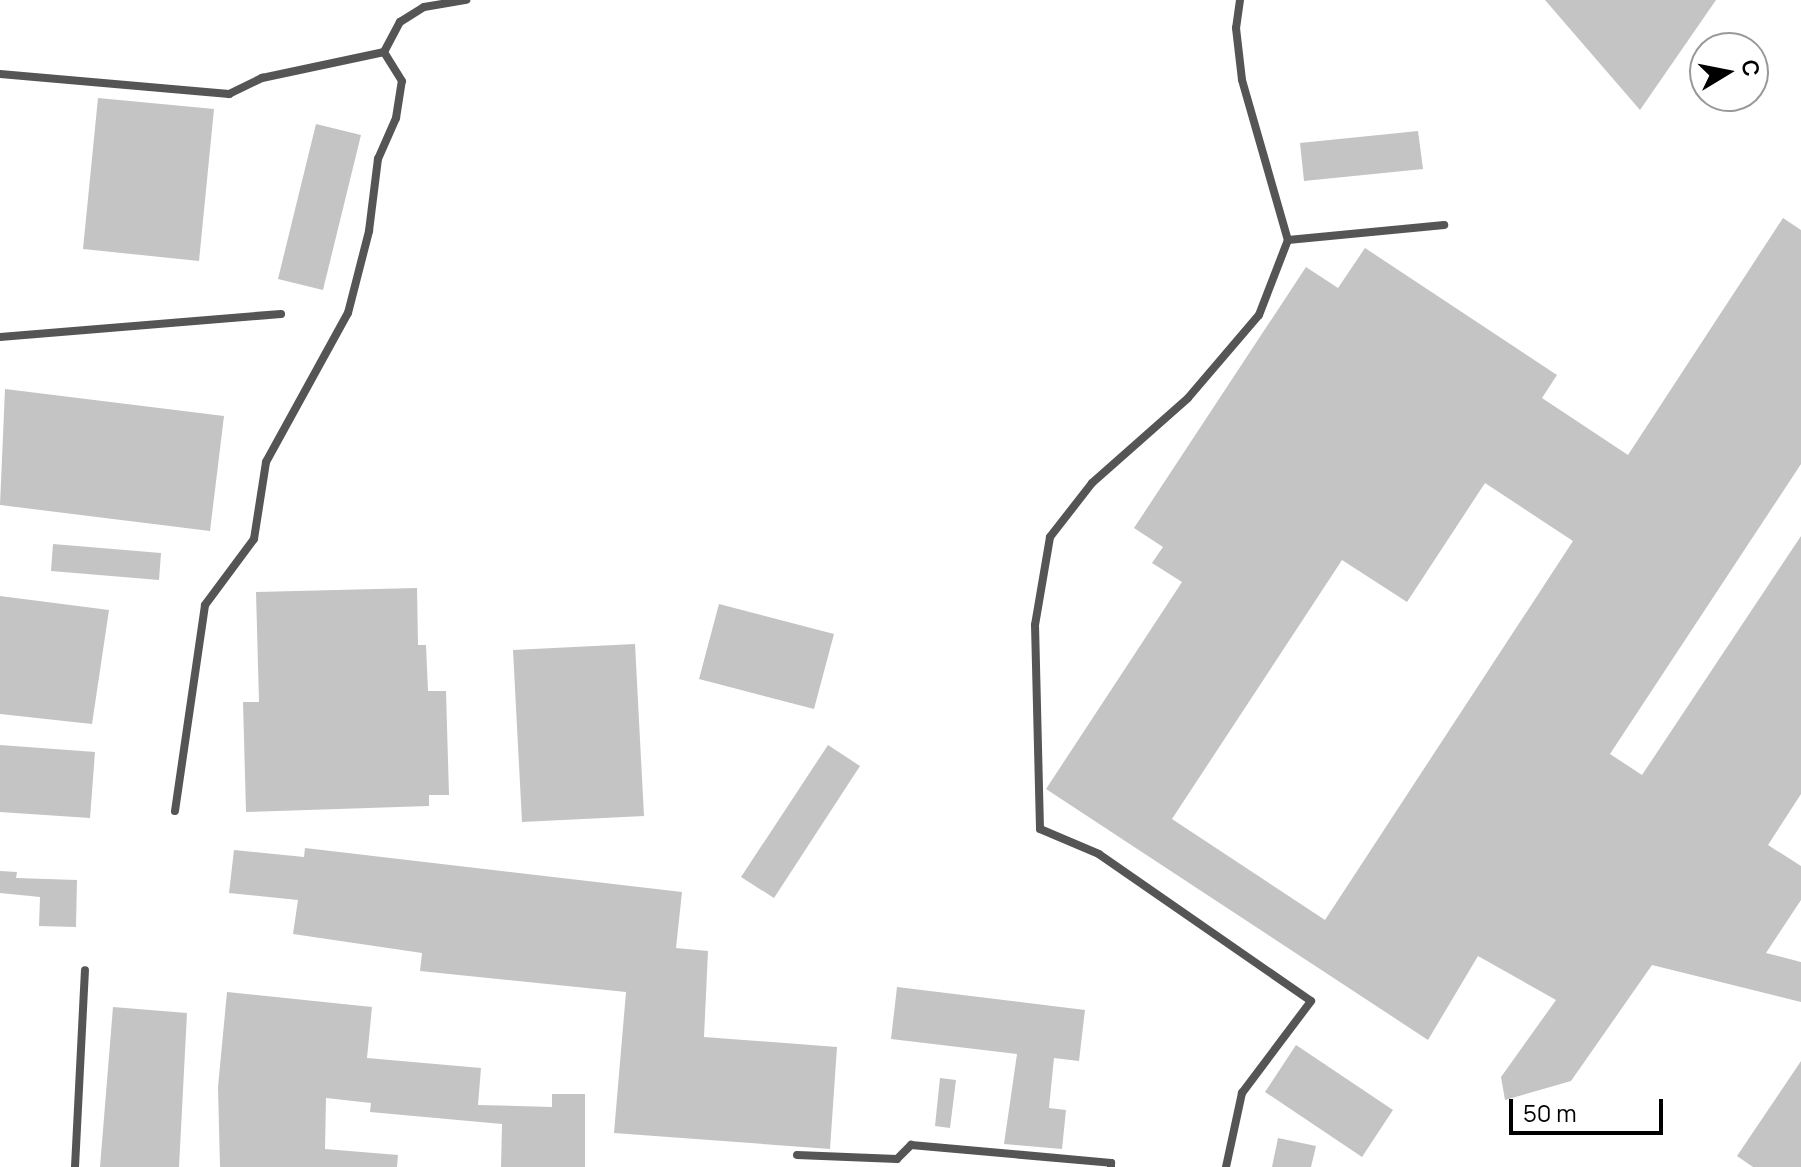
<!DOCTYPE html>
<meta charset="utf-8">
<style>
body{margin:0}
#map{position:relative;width:1801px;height:1167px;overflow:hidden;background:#fff;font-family:Manrope,sans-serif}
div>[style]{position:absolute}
.building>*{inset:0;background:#c4c4c4}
.lane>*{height:8px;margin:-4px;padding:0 4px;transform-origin:4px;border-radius:4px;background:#555}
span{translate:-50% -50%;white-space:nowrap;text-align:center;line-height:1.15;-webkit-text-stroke:7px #fff;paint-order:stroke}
.north{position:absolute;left:1689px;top:32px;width:80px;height:80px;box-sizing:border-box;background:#fff;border:2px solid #999;border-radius:50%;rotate:80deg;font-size:22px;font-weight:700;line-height:32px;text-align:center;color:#000}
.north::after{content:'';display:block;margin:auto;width:28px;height:36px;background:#000;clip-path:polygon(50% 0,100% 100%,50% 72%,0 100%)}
.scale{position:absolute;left:1509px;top:1099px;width:154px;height:36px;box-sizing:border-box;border:4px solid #000;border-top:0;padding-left:10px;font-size:24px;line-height:28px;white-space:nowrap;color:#000;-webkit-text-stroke:6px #fff;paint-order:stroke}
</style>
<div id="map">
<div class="building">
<div style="clip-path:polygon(1545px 0,1716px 0,1640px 110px)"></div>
<div style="clip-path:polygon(98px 98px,214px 109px,199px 261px,83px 249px)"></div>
<div style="clip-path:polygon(316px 124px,361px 135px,323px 290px,278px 279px)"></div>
<div style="clip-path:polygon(1418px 131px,1423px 169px,1304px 181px,1300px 143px)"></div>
<div style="clip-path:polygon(evenodd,1783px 218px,1801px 230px,1801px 464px,1610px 754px,1642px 775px,1801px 536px,1801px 794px,1768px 845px,1801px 866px,1801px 900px,1766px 953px,1801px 962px,1801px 1002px,1652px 965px,1571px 1081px,1505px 1100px,1501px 1077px,1556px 1000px,1478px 956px,1428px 1040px,1046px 789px,1182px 582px,1152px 563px,1163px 547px,1134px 528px,1306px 267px,1338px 288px,1365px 248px,1557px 375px,1542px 398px,1628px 455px,1783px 218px,1485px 483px,1573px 541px,1325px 920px,1172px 819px,1342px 560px,1407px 602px,1485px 483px)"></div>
<div style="clip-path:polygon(5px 389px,224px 416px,210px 531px,0 505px)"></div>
<div style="clip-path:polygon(53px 544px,161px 553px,159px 580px,51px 571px)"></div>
<div style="clip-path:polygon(417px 588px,418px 645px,426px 645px,428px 691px,446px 691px,449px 795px,429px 795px,429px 806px,246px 812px,243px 702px,259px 702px,256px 592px)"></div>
<div style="clip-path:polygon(0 596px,109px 610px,92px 724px,0 714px)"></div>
<div style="clip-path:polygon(719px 604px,834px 634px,814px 709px,699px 679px)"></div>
<div style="clip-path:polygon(635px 644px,644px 816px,522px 822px,513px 650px)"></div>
<div style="clip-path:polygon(0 745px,95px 752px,90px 818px,0 812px)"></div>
<div style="clip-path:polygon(828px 745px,860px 766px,774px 898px,741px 877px)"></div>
<div style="clip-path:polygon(305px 848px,682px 892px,676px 948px,708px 951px,704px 1037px,837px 1047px,830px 1149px,614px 1133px,626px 992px,420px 971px,422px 953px,293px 934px,298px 900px,229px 893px,234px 850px,304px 857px)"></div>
<div style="clip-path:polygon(0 871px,17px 872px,16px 878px,77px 880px,76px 927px,39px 926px,40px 897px,0 893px)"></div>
<div style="clip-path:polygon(897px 987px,1085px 1010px,1079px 1061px,1054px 1058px,1049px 1108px,1066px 1110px,1062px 1149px,1004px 1144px,1017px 1054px,891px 1039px)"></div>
<div style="clip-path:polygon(227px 992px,372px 1007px,367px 1058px,481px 1068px,478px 1105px,552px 1107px,552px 1094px,585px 1094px,585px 1167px,501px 1167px,502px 1124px,370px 1112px,371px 1103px,326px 1098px,325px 1149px,398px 1155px,397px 1167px,220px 1167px,218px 1087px)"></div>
<div style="clip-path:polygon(113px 1007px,187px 1013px,179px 1167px,100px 1167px)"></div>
<div style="clip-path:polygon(1296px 1045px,1393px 1110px,1362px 1157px,1265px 1092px)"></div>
<div style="clip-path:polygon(1801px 1061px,1801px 1167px,1753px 1167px,1737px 1156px)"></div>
<div style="clip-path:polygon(940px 1078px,956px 1080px,950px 1128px,935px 1126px)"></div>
<div style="clip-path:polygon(1278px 1138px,1316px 1146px,1311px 1167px,1272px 1167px)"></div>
</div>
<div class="lane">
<div style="left:1240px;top:0;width:28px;rotate:98deg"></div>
<div style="left:1236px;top:28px;width:52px;rotate:83.4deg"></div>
<div style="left:1242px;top:80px;width:166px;rotate:74deg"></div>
<div style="left:384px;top:52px;width:34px;rotate:-62deg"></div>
<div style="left:400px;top:22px;width:28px;rotate:-32deg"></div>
<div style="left:424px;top:7px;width:43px;rotate:-9.5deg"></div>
<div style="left:0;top:74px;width:230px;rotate:5deg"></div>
<div style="left:229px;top:94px;width:37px;rotate:-26deg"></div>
<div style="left:262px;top:78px;width:125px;rotate:-12deg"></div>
<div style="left:0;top:337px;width:282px;rotate:-4.7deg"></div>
<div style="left:175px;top:811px;width:208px;rotate:-81.7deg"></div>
<div style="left:205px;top:605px;width:82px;rotate:-53.4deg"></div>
<div style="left:254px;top:539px;width:78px;rotate:-81.1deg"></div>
<div style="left:266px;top:462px;width:170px;rotate:-61.2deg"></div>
<div style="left:348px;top:313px;width:85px;rotate:-75.6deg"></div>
<div style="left:369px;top:231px;width:73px;rotate:-82.9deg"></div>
<div style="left:378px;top:159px;width:45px;rotate:-66.3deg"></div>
<div style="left:396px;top:118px;width:37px;rotate:-81deg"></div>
<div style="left:402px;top:81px;width:34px;rotate:-122deg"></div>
<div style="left:797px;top:1155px;width:100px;rotate:2.3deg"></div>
<div style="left:897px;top:1159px;width:20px;rotate:-45deg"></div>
<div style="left:911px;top:1145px;width:201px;rotate:5.1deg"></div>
<div style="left:1111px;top:1163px;width:4px;rotate:90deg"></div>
<div style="left:75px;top:1167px;width:197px;rotate:-87.1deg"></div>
<div style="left:1226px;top:1167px;width:76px;rotate:-77.8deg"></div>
<div style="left:1242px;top:1093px;width:115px;rotate:-53.1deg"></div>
<div style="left:1311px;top:1001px;width:258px;rotate:-145.3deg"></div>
<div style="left:1099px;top:854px;width:64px;rotate:-157deg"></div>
<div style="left:1040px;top:829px;width:204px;rotate:-91.4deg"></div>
<div style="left:1035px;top:625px;width:89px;rotate:-80.3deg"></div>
<div style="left:1050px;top:537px;width:68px;rotate:-52.1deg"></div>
<div style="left:1092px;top:483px;width:128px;rotate:-41.5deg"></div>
<div style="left:1188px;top:398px;width:109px;rotate:-49.5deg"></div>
<div style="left:1259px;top:315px;width:80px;rotate:-68.9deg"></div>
<div style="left:1288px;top:240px;width:157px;rotate:-5.5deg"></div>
</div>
<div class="north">С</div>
<div class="scale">50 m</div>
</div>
